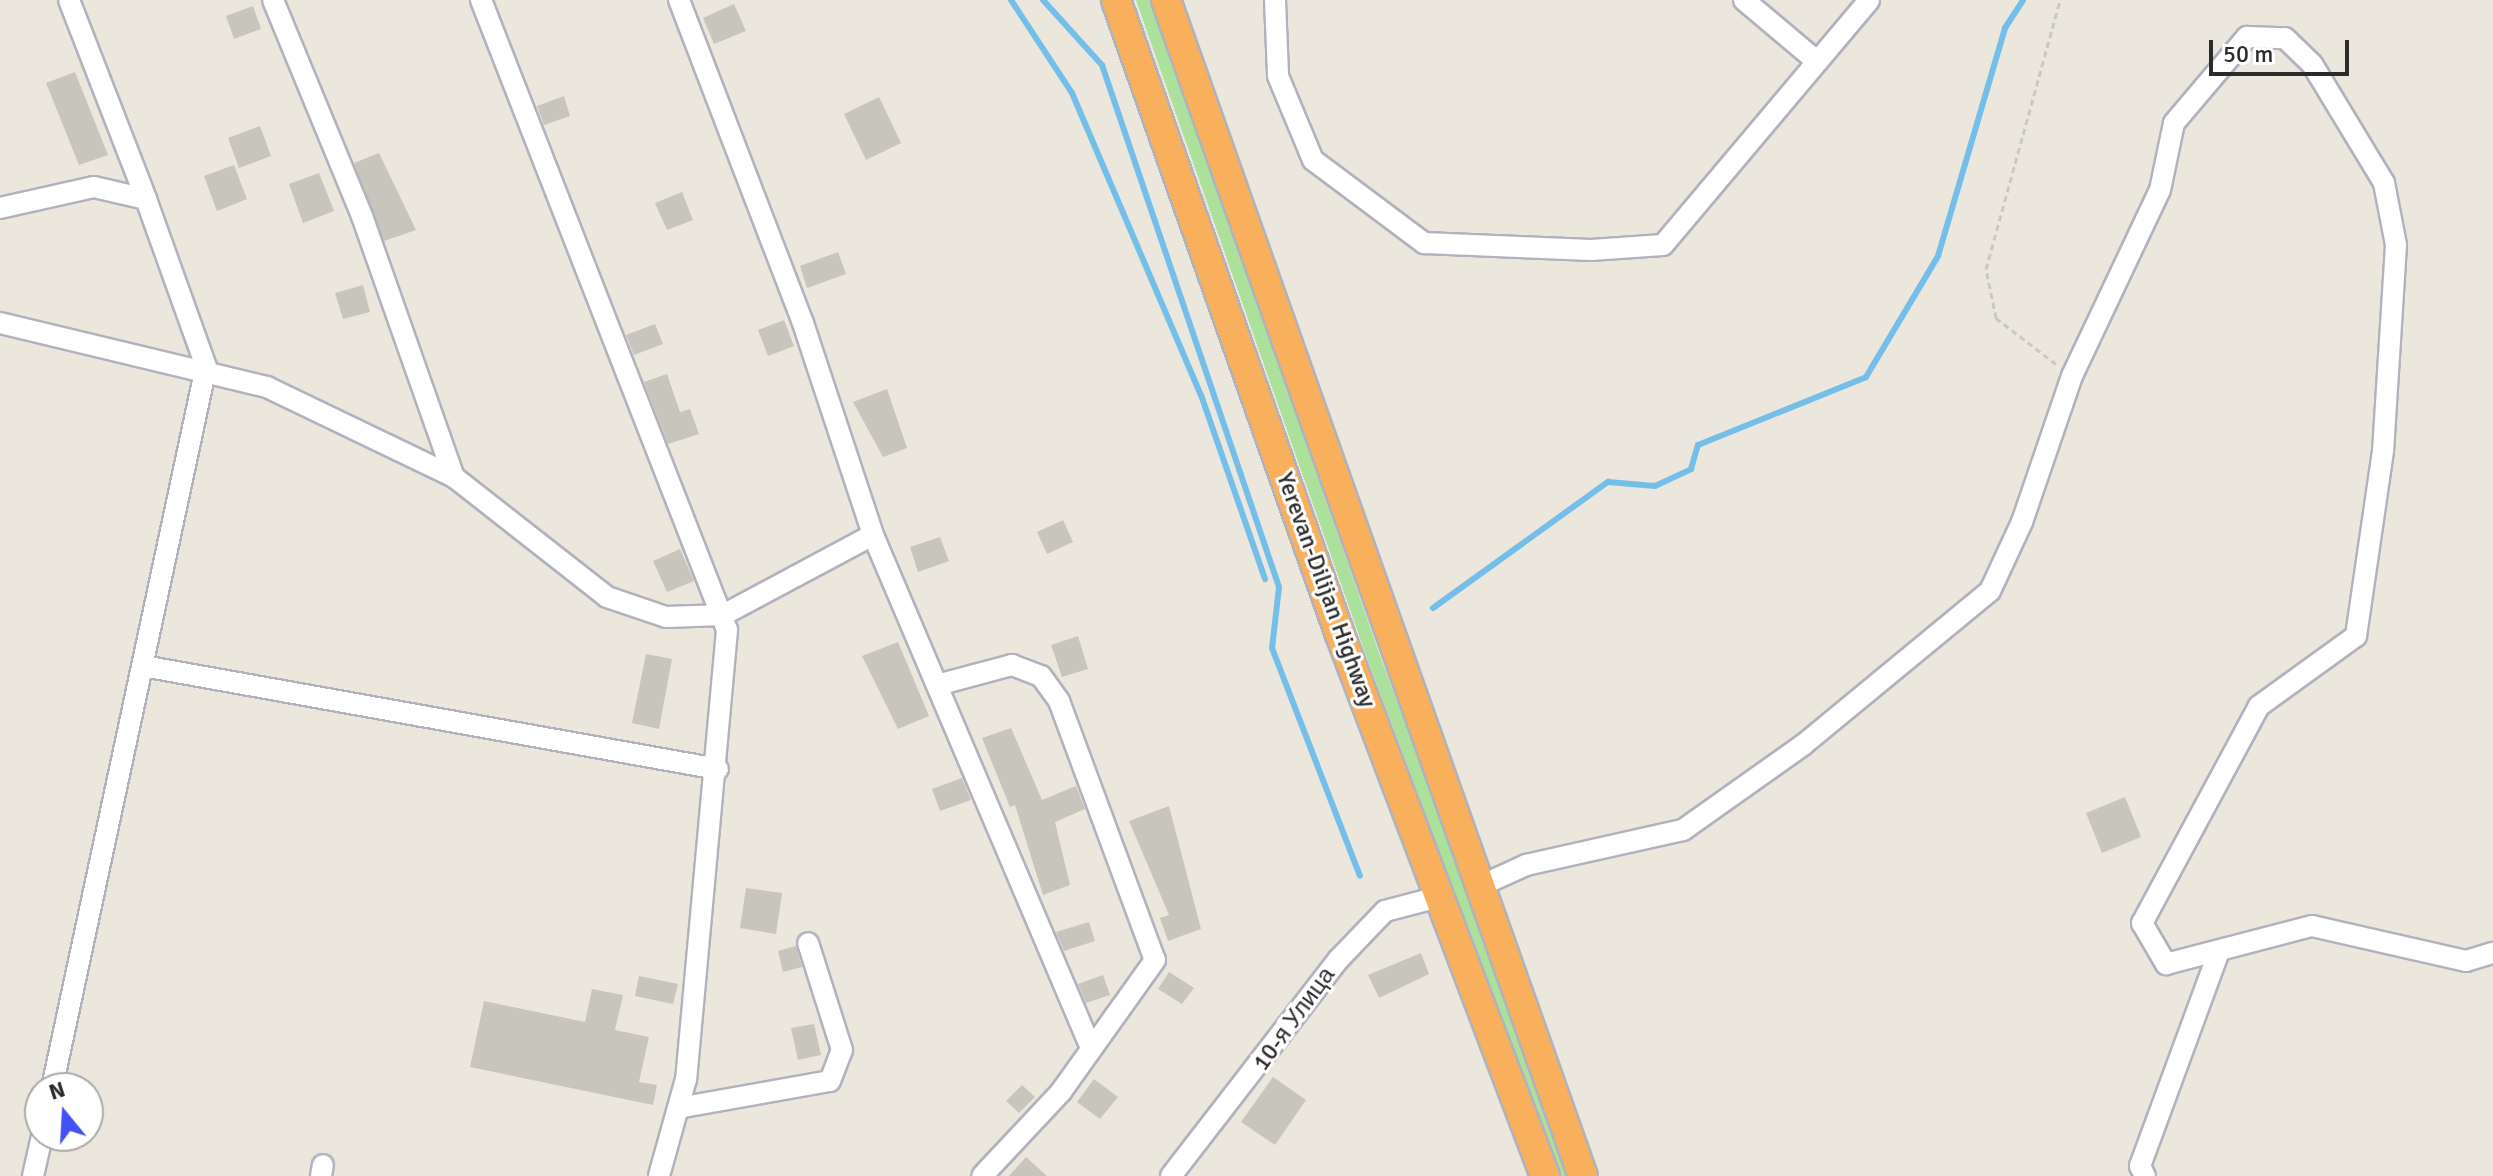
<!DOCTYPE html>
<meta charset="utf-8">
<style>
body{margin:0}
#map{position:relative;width:2493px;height:1176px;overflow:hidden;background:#ece7dd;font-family:Signika,sans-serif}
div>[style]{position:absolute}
.green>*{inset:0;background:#ace19c}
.stream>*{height:6px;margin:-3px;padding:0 3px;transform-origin:3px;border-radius:3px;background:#74bfea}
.building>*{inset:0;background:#c8c5bc}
.path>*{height:3px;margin-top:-1.5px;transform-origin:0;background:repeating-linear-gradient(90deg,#c8c8c8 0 6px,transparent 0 10px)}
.roads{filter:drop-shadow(2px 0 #b1b2be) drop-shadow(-2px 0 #b1b2be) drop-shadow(0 2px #b1b2be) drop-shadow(0 -2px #b1b2be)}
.minor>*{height:20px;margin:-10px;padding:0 10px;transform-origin:10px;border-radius:10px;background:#fff}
.highway>*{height:28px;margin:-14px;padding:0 14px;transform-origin:14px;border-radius:14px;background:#f8b05c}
span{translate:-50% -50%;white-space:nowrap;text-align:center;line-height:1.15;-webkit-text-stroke:6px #fff;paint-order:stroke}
.street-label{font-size:24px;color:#2b2b2b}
.north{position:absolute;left:24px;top:1072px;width:80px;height:80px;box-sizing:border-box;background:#fff;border:2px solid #aaa;border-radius:50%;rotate:342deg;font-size:22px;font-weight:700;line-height:32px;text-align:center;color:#2b2b2b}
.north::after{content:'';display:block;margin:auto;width:28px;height:36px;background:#4352f3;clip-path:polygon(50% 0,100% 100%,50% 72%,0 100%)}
.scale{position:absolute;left:2209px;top:40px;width:140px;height:36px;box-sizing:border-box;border:4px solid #2b2b2b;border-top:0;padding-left:10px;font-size:24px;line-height:28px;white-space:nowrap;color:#2b2b2b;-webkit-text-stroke:6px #fff;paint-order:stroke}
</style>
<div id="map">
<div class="green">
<div style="clip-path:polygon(1136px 0,1152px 0,1379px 653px,1574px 1176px,1561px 1176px,1367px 658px)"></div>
</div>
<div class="stream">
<div style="left:1011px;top:0;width:111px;rotate:56.7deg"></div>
<div style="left:1072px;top:93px;width:328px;rotate:66.9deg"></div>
<div style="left:1201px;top:395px;width:195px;rotate:70.8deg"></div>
<div style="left:1043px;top:0;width:88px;rotate:47.8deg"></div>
<div style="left:1102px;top:65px;width:551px;rotate:71.27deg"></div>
<div style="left:1279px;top:587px;width:61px;rotate:96.5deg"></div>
<div style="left:1272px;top:648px;width:244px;rotate:68.9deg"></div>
<div style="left:1433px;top:608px;width:216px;rotate:-35.8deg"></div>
<div style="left:1608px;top:482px;width:47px;rotate:4.9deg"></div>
<div style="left:1655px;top:486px;width:40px;rotate:-25deg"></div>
<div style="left:1691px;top:469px;width:25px;rotate:-74deg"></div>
<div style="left:1698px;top:445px;width:181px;rotate:-22deg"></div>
<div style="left:1866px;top:377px;width:141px;rotate:-59.2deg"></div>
<div style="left:1938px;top:256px;width:238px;rotate:-73.6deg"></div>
<div style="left:2005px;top:28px;width:33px;rotate:-57deg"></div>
</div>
<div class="building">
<div style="clip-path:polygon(734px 4px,746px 31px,714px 44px,703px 18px)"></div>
<div style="clip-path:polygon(253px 6px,261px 29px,234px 39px,226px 16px)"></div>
<div style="clip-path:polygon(75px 72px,108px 155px,79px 165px,46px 83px)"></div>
<div style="clip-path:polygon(564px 96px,570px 116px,544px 125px,537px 106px)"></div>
<div style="clip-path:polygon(879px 97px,901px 143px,866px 160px,844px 114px)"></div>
<div style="clip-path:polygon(260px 126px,271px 156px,239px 168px,228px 138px)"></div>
<div style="clip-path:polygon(379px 153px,416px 230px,384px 241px,354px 163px)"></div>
<div style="clip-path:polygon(234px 165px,247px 199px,217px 211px,204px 176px)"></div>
<div style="clip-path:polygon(319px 173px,334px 211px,303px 223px,289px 184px)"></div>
<div style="clip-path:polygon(682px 192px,693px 220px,667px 230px,655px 203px)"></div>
<div style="clip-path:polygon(838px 252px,846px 274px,807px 288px,800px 266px)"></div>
<div style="clip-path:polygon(363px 285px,370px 312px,343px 319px,335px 293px)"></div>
<div style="clip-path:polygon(784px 320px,794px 346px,768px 356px,758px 330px)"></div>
<div style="clip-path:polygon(655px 324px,663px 344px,634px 355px,626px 335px)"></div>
<div style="clip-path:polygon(667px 374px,680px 412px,690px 409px,699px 434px,668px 444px,644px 382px)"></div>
<div style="clip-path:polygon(887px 389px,907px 448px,883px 457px,853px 402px)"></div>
<div style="clip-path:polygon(1063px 520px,1073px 542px,1047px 554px,1037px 532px)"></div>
<div style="clip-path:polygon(940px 537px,949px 561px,918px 572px,910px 547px)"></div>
<div style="clip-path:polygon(680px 549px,694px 581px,667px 592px,653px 561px)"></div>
<div style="clip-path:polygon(1078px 636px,1088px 669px,1062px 677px,1051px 645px)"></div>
<div style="clip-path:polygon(898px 642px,929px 716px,898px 729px,862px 656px)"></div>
<div style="clip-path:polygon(646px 654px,672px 659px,659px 729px,632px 723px)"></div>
<div style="clip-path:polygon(1011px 728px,1042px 800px,1076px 786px,1085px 809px,1055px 822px,1070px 885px,1043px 895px,1015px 805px,1010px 807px,982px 738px)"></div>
<div style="clip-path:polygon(962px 778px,971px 800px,940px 811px,932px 789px)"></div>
<div style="clip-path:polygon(2125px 797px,2141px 837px,2102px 853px,2086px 813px)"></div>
<div style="clip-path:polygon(1169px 806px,1201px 929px,1168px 941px,1160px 918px,1169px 915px,1129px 821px)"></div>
<div style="clip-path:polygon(746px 888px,782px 893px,776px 934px,740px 928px)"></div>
<div style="clip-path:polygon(1089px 922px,1095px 941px,1064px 951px,1056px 932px)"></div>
<div style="clip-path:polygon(796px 946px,802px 967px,783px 972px,778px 951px)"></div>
<div style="clip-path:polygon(1421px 953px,1429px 974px,1379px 998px,1368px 975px)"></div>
<div style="clip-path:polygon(1169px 972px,1194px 988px,1182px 1004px,1158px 989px)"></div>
<div style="clip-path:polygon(1103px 975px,1110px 995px,1086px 1003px,1078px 984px)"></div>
<div style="clip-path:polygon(639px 976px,678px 984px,673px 1004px,635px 996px)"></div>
<div style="clip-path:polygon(592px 989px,623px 995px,615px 1030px,649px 1037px,639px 1082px,657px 1085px,653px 1105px,470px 1067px,484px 1001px,585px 1022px)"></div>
<div style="clip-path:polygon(814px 1024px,821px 1055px,798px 1060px,791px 1028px)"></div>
<div style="clip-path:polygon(1273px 1077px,1306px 1100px,1275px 1145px,1241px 1122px)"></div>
<div style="clip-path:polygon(1094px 1079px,1118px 1097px,1100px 1119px,1077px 1102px)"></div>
<div style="clip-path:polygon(1022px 1085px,1035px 1097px,1019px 1113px,1006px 1101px)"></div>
<div style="clip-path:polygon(1026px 1157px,1047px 1176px,1009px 1176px)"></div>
</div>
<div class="path">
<div style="left:2056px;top:364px;width:76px;rotate:-142.5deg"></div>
<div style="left:1996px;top:318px;width:50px;rotate:-101.5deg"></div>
<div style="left:1986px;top:269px;width:279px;rotate:-74.6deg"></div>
</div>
<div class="roads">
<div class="minor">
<div style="left:69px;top:0;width:213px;rotate:68.8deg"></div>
<div style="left:273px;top:0;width:234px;rotate:67.6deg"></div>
<div style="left:362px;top:216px;width:277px;rotate:70.6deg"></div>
<div style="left:481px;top:0;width:676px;rotate:68.67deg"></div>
<div style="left:727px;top:630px;width:451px;rotate:95.2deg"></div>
<div style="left:686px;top:1079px;width:101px;rotate:105.6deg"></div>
<div style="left:679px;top:0;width:346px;rotate:69deg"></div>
<div style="left:803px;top:323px;width:223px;rotate:71.7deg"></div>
<div style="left:873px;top:535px;width:557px;rotate:66.98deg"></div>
<div style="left:1275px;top:0;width:76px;rotate:87.7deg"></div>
<div style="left:1278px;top:76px;width:91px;rotate:67.4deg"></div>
<div style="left:1313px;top:160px;width:139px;rotate:36.8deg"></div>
<div style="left:1424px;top:243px;width:167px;rotate:2.4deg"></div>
<div style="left:1591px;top:250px;width:72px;rotate:-4deg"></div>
<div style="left:1663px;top:245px;width:320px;rotate:-49.9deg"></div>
<div style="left:1744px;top:0;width:92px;rotate:40.1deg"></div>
<div style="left:0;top:208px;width:96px;rotate:-12.6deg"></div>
<div style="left:94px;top:187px;width:53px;rotate:13deg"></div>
<div style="left:146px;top:199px;width:178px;rotate:70.3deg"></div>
<div style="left:206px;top:367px;width:737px;rotate:102.06deg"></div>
<div style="left:0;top:323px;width:275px;rotate:13.5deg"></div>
<div style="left:267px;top:387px;width:208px;rotate:25.7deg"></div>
<div style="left:454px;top:477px;width:194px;rotate:38.1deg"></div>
<div style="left:607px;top:597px;width:62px;rotate:18.7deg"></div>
<div style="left:666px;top:617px;width:57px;rotate:-2deg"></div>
<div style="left:723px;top:615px;width:170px;rotate:-28.1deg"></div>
<div style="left:143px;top:666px;width:584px;rotate:10.16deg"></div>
<div style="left:937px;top:685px;width:78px;rotate:-14.9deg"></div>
<div style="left:1012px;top:665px;width:31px;rotate:21deg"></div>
<div style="left:1041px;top:676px;width:31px;rotate:54deg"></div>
<div style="left:1059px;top:701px;width:276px;rotate:69.7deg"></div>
<div style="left:1155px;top:960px;width:162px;rotate:125.5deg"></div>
<div style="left:1061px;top:1092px;width:115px;rotate:133.2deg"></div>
<div style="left:1480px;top:886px;width:51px;rotate:-24.5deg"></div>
<div style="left:1526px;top:865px;width:161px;rotate:-12.6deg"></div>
<div style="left:1683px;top:830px;width:147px;rotate:-35.3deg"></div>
<div style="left:1803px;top:745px;width:242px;rotate:-39.5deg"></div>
<div style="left:1990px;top:591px;width:76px;rotate:-65.1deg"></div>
<div style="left:2022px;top:522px;width:154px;rotate:-71.1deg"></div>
<div style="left:2072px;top:376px;width:206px;rotate:-64.7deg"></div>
<div style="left:2160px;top:190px;width:68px;rotate:-78.2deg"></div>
<div style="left:2174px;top:123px;width:113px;rotate:-49.7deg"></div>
<div style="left:2247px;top:37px;width:38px;rotate:2deg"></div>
<div style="left:2285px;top:38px;width:37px;rotate:44deg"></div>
<div style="left:2312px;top:64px;width:139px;rotate:58.8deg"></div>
<div style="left:2384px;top:183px;width:63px;rotate:79deg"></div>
<div style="left:2396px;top:245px;width:206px;rotate:93.6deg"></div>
<div style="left:2383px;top:451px;width:187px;rotate:98.3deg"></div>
<div style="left:2356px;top:636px;width:120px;rotate:144.2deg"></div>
<div style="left:2259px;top:706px;width:247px;rotate:118.3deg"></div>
<div style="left:2142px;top:923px;width:48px;rotate:59.7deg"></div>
<div style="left:2166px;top:964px;width:151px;rotate:-14.6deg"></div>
<div style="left:2312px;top:926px;width:158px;rotate:12.8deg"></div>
<div style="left:2466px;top:961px;width:28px;rotate:-17deg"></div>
<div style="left:678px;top:1108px;width:154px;rotate:-10.1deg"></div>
<div style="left:830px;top:1081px;width:33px;rotate:-69deg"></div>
<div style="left:842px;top:1050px;width:112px;rotate:-107.6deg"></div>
<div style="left:33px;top:1176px;width:41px;rotate:-77.3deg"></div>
<div style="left:321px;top:1176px;width:11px;rotate:-80deg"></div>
<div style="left:1171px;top:1176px;width:273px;rotate:-52.3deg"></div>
<div style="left:1338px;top:960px;width:68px;rotate:-46.2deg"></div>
<div style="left:1385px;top:911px;width:59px;rotate:-14.7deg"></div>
<div style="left:2145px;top:1176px;width:11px;rotate:-117deg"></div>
<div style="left:2140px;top:1166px;width:229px;rotate:-69.8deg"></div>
</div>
<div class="highway">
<div style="left:1116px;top:0;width:670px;rotate:70.56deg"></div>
<div style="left:1339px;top:632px;width:582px;rotate:69.26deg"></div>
<div style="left:1166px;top:0;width:1248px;rotate:70.48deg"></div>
</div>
</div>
<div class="street-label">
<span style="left:1326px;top:590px;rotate:70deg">Yerevan-Dilijan Highway</span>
<span style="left:1294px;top:1019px;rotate:-54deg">10-я Улица</span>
</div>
<div class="north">N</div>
<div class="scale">50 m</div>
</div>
